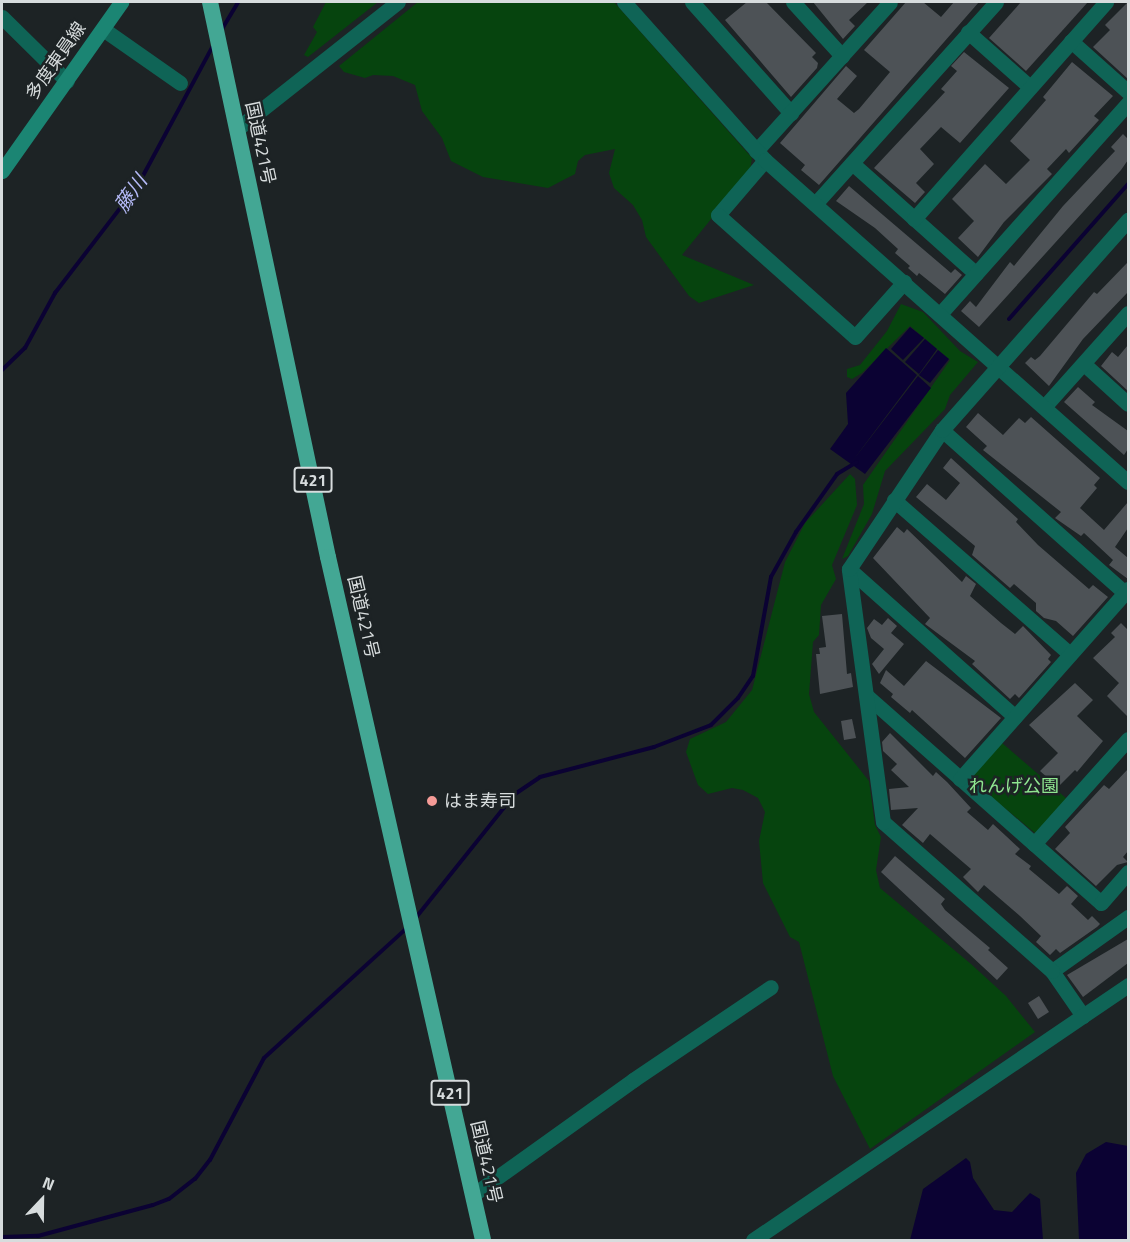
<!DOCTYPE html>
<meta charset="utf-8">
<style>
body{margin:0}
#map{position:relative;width:1130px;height:1242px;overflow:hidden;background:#1d2325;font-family:"Titillium Web","Noto Sans JP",sans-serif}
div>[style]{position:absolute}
.green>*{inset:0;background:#06440e}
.water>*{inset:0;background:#0b0233}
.stream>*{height:4px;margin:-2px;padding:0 2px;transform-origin:2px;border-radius:2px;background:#0b0233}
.building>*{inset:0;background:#4d5256}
.minor>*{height:15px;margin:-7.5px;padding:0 7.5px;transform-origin:7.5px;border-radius:7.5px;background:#0f6456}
.tertiary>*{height:15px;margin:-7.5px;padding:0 7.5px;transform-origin:7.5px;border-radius:7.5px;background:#0f6456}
.secondary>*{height:15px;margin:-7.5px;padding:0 7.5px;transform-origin:7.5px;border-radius:7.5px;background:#1b8573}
.trunk>*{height:16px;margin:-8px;padding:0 8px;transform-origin:8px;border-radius:8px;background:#43a794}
.dots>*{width:16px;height:16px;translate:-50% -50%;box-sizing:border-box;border:3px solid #1d2325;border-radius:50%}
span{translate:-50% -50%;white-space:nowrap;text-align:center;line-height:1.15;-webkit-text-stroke:5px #1d2325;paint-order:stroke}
.shield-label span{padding:2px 4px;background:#1d2325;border:2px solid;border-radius:4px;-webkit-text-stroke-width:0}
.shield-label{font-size:16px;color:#d7dcdd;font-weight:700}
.street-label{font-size:18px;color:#d7dcdd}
.park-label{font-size:18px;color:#8fe690}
.poi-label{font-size:18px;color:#d7dcdd}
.left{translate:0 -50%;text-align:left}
.water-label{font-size:20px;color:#b5baf7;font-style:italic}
.frame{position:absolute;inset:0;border:3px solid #d7dcdd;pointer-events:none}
.north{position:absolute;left:12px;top:1170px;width:60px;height:60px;-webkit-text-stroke:4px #1d2325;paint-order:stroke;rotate:22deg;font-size:16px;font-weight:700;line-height:24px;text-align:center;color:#d7dcdd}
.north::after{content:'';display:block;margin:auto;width:21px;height:27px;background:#d7dcdd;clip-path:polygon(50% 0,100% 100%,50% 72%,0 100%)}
</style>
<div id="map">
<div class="green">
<div style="clip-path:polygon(326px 2px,378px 2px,308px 57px,304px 55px,317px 32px,313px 27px)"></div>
<div style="clip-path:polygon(418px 2px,614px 2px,752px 158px,750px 171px,682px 255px,754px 285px,699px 303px,689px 296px,646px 237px,642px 220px,633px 205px,614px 188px,609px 173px,615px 149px,585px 155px,578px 161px,575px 174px,548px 188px,483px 177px,451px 161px,442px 138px,422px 111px,415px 85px,393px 76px,373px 75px,365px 78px,344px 72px,339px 66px)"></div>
<div style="clip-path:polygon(901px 304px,923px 312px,960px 351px,978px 362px,950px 395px,945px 409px,885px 471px,872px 514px,848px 556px,842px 559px,864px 504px,863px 485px,950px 360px,910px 326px,862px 373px,852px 379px,847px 377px,847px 369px,860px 365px,887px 331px)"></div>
<div style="clip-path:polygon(850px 474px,855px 479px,857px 505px,832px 565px,836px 579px,821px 605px,819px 635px,813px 642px,809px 694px,814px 712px,869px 781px,875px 825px,881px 837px,876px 870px,880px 888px,971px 964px,1006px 996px,1035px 1032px,870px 1149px,833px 1076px,799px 942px,790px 937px,763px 883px,759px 841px,765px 812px,758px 798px,743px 790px,732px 788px,708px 794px,698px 785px,686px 752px,690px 739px,726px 722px,752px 690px,785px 562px,805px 523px)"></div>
<div style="clip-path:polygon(1001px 742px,1067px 799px,1035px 833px,973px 782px,971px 778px)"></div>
</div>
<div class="water">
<div style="clip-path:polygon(910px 327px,924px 338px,903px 360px,891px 349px)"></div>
<div style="clip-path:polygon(925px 339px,937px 349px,919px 374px,905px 362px)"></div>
<div style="clip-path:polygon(886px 348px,917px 375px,851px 463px,918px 376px,931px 388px,865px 474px,830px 449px,848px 424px,846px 393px)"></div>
<div style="clip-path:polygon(938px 350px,949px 359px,930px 383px,919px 375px)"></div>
<div style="clip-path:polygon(1106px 1142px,1128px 1146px,1128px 1240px,1079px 1240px,1076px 1173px,1086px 1154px)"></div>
<div style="clip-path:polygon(966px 1158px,970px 1162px,973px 1178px,994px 1210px,1012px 1212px,1030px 1193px,1040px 1199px,1043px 1240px,910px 1240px,923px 1189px)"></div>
</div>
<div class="stream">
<div style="left:222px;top:29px;width:31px;rotate:-59deg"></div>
<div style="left:1009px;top:319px;width:180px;rotate:-48.6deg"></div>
<div style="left:2px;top:370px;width:32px;rotate:-44deg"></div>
<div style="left:25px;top:348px;width:63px;rotate:-61.4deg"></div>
<div style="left:55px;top:293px;width:136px;rotate:-52.5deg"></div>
<div style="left:138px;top:185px;width:160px;rotate:-61.7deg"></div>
<div style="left:414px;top:920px;width:161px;rotate:-51.3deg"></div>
<div style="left:515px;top:794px;width:30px;rotate:-34deg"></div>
<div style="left:540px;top:777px;width:118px;rotate:-14.7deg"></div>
<div style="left:654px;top:747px;width:61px;rotate:-21.1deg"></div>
<div style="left:711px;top:725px;width:38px;rotate:-45deg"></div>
<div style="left:738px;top:698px;width:27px;rotate:-56deg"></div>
<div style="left:753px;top:676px;width:101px;rotate:-79.7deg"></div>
<div style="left:771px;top:577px;width:51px;rotate:-60.9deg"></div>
<div style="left:796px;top:532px;width:71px;rotate:-54.7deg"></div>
<div style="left:837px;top:474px;width:23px;rotate:-31deg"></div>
<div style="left:2px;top:1237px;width:36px;rotate:-2deg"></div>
<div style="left:38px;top:1236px;width:119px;rotate:-15.1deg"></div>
<div style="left:153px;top:1205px;width:17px;rotate:-21deg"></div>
<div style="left:169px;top:1199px;width:33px;rotate:-38deg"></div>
<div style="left:195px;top:1179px;width:24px;rotate:-52deg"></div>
<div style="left:210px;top:1160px;width:115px;rotate:-62.1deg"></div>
<div style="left:264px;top:1058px;width:193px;rotate:-42.3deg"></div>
</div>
<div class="building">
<div style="clip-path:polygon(747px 2px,766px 2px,816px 53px,812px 57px,818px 63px,817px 68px,791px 97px,725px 20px)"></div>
<div style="clip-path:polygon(813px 2px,868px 2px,849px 20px,855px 26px,843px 39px)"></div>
<div style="clip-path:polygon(906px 2px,923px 2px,941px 17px,954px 2px,979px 2px,819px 185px,801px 170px,805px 165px,780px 143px,846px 66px,857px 76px,837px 99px,854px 113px,859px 109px,890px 72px,864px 50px)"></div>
<div style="clip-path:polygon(1021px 2px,1088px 2px,1026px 71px,989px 38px)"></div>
<div style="clip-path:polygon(1128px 2px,1128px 79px,1093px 47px,1110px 30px,1105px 25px)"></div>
<div style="clip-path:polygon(964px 52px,1009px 88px,960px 143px,941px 127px,920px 149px,934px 164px,916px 183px,925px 192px,915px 203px,874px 168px,945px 92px,941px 89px,957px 71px,951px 66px)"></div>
<div style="clip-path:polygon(1072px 62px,1113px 96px,1094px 116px,1099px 120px,1069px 153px,1066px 149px,1047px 169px,1052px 174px,1004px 222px,978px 257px,958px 238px,974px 221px,952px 199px,985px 164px,1006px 184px,1030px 160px,1010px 141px,1046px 100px,1043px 97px)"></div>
<div style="clip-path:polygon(1123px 134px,1128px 139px,1128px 160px,1121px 170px,979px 327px,961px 311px,970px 301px,976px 307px,1010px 262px,1014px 266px,1063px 206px,1115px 151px,1111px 147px)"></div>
<div style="clip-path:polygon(849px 186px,951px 273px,955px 269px,962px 275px,945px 294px,919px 273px,917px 276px,908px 268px,910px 266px,895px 253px,898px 249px,875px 228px,836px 201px)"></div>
<div style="clip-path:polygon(1128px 262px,1128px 292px,1083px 339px,1049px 386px,1025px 363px,1031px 357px,1035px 360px,1040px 356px,1094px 292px,1097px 294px)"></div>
<div style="clip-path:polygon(1128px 345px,1128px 391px,1101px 366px,1112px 352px,1118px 357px)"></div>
<div style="clip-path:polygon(1078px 387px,1095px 402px,1092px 405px,1128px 431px,1128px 449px,1124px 455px,1064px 402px)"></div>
<div style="clip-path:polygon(978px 413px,1003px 435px,1019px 418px,1025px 423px,1031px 417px,1100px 478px,1094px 485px,1097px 488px,1080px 508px,1104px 530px,1128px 502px,1128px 528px,1115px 547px,1128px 558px,1128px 579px,1109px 565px,1113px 560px,1084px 533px,1081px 536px,1055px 518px,1061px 512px,983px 450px,987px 446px,966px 427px)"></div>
<div style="clip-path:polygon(951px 458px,1018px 519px,1016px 522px,1038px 545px,1089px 589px,1093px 585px,1108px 597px,1073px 636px,1056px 621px,1044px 618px,1036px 611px,1036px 603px,1014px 584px,1010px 588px,972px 555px,975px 546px,916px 497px,927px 484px,946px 500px,960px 483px,943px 468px)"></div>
<div style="clip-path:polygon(897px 527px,904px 533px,907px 529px,962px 582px,966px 576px,976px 584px,970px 596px,1001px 623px,1015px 634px,1023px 626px,1051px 655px,1048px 659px,1051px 662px,1019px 698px,1015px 694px,1010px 699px,972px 664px,975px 661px,925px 624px,930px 618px,873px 558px)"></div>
<div style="clip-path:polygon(842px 614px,847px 674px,851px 673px,853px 687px,820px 694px,816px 654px,820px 654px,819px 648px,826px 647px,822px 616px)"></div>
<div style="clip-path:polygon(888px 618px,897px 626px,891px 633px,904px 644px,879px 674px,872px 664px,884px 649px,871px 638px,867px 628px,874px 619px,882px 625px)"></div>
<div style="clip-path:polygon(1121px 623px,1128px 630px,1128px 717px,1107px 696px,1119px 683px,1093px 658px,1115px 637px,1111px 633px)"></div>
<div style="clip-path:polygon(926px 661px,1001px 718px,965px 758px,912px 710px,910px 713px,891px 697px,893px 694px,880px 683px,886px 670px,904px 686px)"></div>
<div style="clip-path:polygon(1075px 683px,1093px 700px,1077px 716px,1103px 741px,1077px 772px,1075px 770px,1058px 787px,1040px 771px,1058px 753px,1029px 725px)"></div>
<div style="clip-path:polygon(852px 719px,856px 738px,844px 740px,841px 721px)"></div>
<div style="clip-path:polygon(890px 733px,933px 776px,936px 772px,947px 782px,971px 808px,967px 812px,988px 830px,993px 824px,1006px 836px,1020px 849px,1015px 854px,1031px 866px,1029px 869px,1059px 894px,1067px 886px,1078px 896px,1071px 904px,1088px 920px,1092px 916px,1100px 924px,1097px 927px,1060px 953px,1056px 949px,1050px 955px,1036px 942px,1041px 936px,1020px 916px,984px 885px,978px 892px,963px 877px,971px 869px,930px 834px,923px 843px,902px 825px,918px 808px,891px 810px,889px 789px,909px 787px,891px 770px,897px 764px,883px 751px,882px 742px)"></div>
<div style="clip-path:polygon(1128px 769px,1128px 851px,1123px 857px,1128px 862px,1117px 865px,1096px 886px,1055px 849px,1070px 833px,1065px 827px,1104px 785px,1109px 789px)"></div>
<div style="clip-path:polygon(895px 856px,945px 899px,941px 904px,945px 910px,990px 948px,988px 950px,1008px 968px,997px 980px,881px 872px)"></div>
<div style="clip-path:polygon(1128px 939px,1128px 963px,1083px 997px,1067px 975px)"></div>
<div style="clip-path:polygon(1039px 996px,1049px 1012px,1038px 1019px,1028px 1003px)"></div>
</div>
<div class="minor">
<div style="left:692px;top:2px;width:149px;rotate:48.3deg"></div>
<div style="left:793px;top:2px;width:73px;rotate:47.8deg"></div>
<div style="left:2px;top:17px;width:91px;rotate:44.6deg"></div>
<div style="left:103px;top:29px;width:94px;rotate:35deg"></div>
<div style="left:968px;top:32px;width:83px;rotate:41.6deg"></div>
<div style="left:1071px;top:41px;width:76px;rotate:41.8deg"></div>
<div style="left:756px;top:151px;width:200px;rotate:-48deg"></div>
<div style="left:765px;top:160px;width:72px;rotate:130.5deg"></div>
<div style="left:718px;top:215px;width:183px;rotate:41.7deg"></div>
<div style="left:855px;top:337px;width:74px;rotate:-48.3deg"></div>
<div style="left:852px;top:163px;width:166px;rotate:41.8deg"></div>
<div style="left:815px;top:204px;width:271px;rotate:-48.1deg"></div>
<div style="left:914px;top:219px;width:290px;rotate:-48.5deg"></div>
<div style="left:940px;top:314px;width:283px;rotate:-48.3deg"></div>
<div style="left:1084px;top:364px;width:59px;rotate:42.3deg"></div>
<div style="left:1044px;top:407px;width:126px;rotate:-48.2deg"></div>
<div style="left:942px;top:430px;width:245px;rotate:41.7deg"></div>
<div style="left:894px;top:500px;width:234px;rotate:41.2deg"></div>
<div style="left:849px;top:569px;width:222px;rotate:41.7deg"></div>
<div style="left:867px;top:696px;width:312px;rotate:41.5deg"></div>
<div style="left:1101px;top:903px;width:41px;rotate:-48.9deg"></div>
<div style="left:960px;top:779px;width:254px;rotate:-48.5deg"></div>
<div style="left:1034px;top:844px;width:141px;rotate:-48.2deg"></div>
<div style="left:1052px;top:971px;width:93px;rotate:-35.4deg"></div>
<div style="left:474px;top:1194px;width:196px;rotate:-35.6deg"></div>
<div style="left:633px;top:1080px;width:166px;rotate:-34deg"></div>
</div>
<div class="tertiary">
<div style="left:624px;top:2px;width:212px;rotate:48.3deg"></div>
<div style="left:765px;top:160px;width:485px;rotate:41.6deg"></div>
<div style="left:237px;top:129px;width:205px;rotate:-38.3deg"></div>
<div style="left:1083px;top:1016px;width:55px;rotate:-124.6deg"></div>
<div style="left:1052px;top:971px;width:225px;rotate:-138.6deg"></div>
<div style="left:883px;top:822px;width:255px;rotate:-97.7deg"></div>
<div style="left:849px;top:569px;width:167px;rotate:-56.2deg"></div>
<div style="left:942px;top:430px;width:281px;rotate:-48.5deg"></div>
<div style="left:753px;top:1240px;width:453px;rotate:-34.2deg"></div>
</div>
<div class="secondary">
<div style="left:2px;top:171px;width:207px;rotate:-54.8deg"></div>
</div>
<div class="trunk">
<div style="left:210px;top:2px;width:567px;rotate:78deg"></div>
<div style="left:328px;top:557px;width:700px;rotate:77.21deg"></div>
</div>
<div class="dots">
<div style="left:432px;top:801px;background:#f59b97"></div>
</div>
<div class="shield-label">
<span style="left:313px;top:480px">421</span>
<span style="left:450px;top:1093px">421</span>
</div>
<div class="street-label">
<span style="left:56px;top:61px;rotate:-55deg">多度東員線</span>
<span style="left:260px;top:143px;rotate:78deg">国道421号</span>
<span style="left:363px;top:617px;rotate:77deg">国道421号</span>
<span style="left:486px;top:1162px;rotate:77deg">国道421号</span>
</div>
<div class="park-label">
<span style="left:1014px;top:786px">れんげ公園</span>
</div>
<div class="poi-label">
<span class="left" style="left:444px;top:801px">はま寿司</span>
</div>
<div class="water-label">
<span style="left:130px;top:193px;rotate:-55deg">藤川</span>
</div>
<div class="frame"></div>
<div class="north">N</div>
</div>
